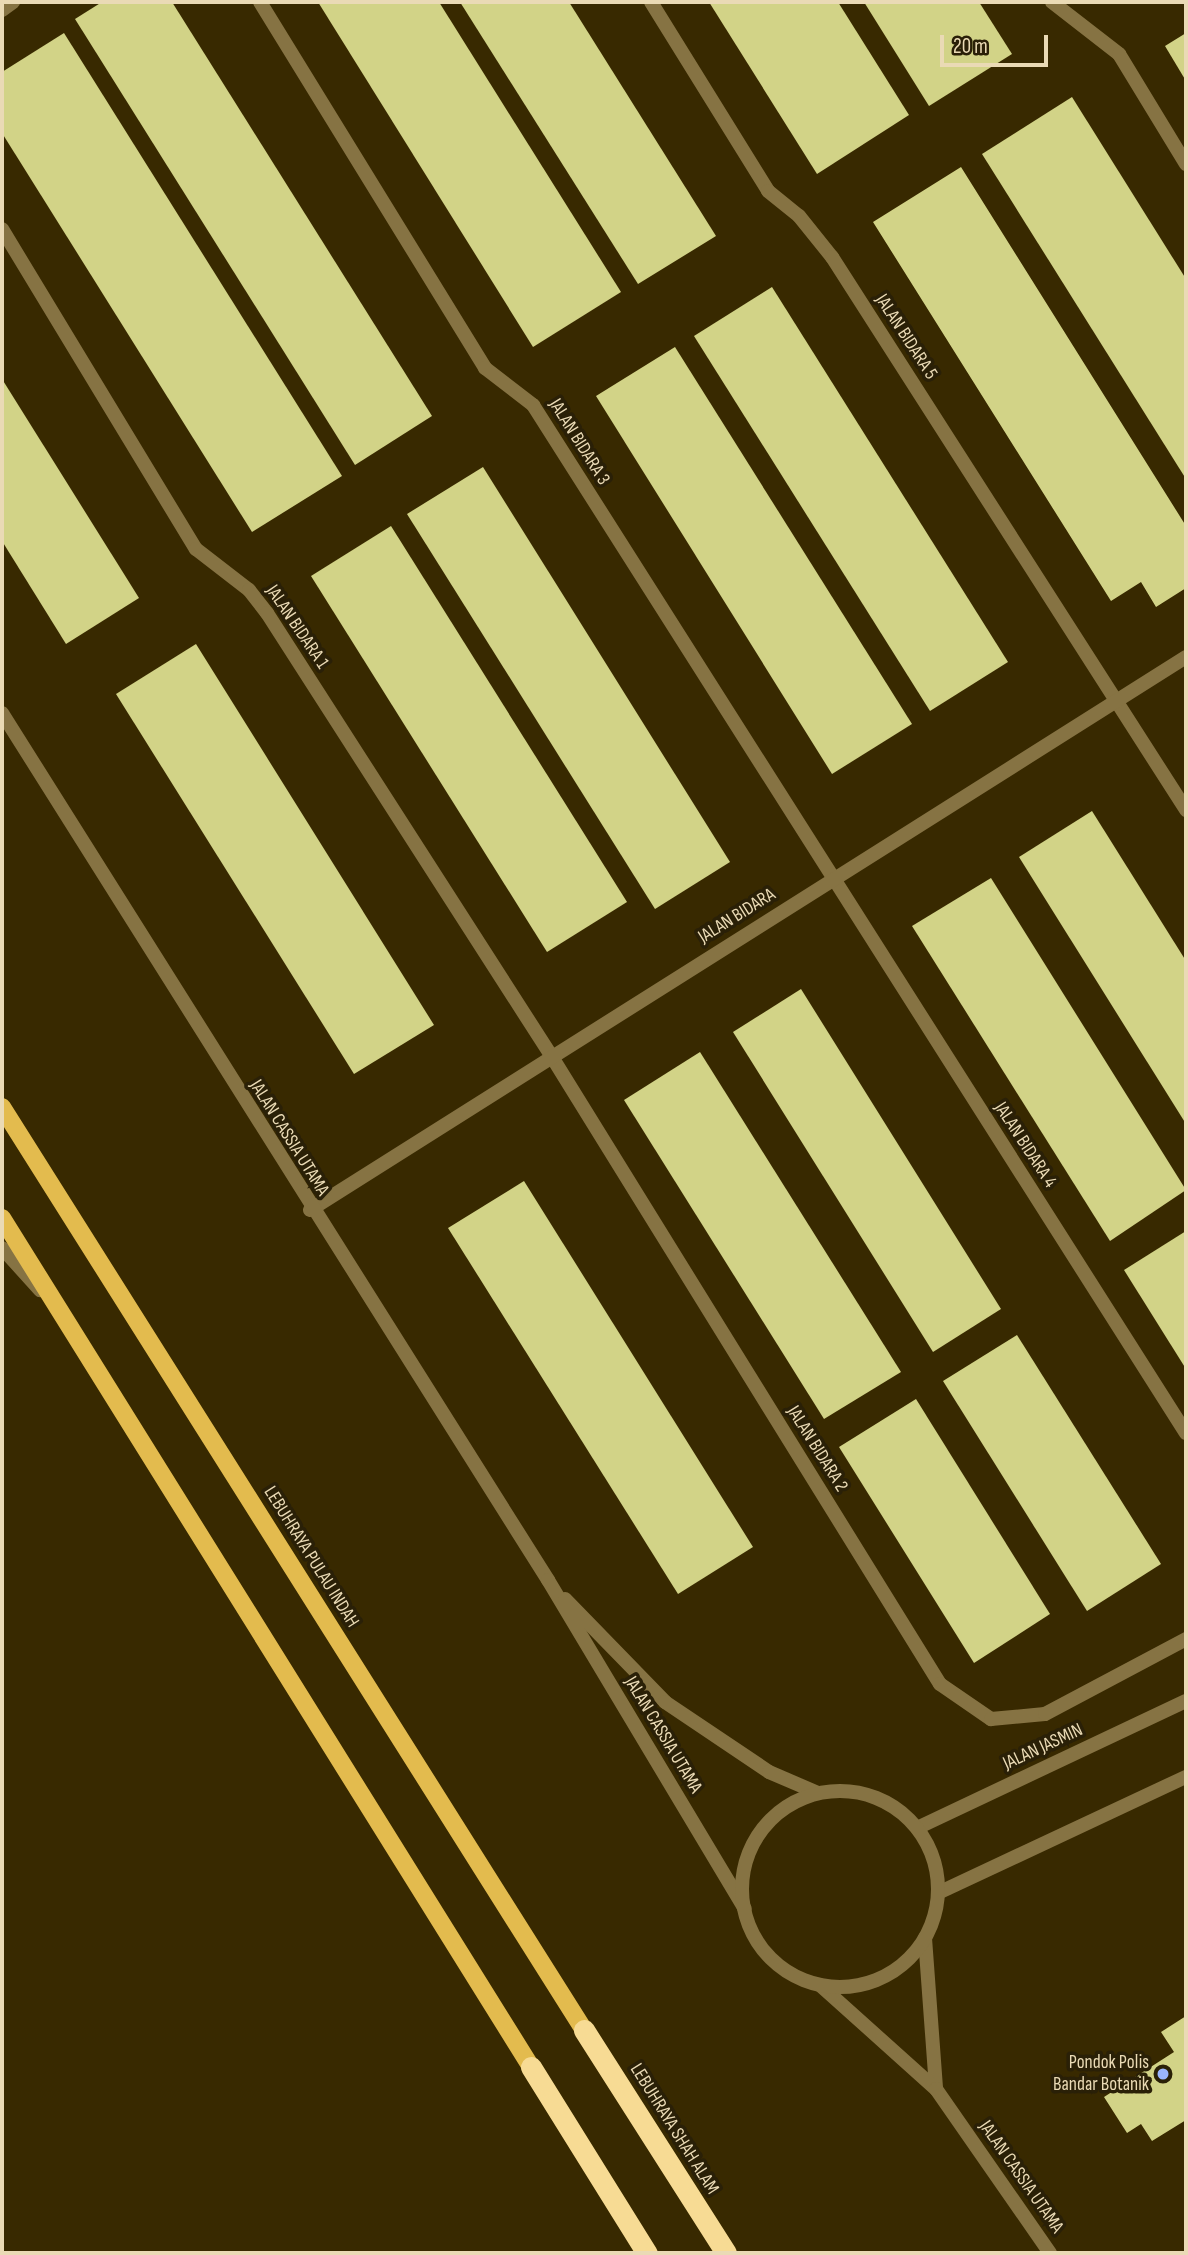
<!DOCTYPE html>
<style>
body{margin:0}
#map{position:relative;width:1188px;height:2255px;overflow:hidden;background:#382900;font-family:"Sofia Sans Condensed",sans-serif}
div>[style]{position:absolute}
.building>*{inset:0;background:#d2d387}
.service>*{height:14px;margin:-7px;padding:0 7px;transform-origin:7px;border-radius:7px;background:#867343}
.minor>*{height:14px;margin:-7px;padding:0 7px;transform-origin:7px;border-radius:7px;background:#867343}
.tertiary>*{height:14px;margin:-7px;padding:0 7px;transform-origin:7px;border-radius:7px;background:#867343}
.tertiary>.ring{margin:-7px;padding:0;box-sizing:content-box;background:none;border:14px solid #867343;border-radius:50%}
.primary>*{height:18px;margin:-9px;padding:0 9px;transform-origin:9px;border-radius:9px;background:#e3bb4e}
.motorway>*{height:21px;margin:-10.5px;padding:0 10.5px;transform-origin:10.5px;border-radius:10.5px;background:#f7db94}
.dots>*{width:19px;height:19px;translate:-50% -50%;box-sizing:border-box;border:4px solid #2a2007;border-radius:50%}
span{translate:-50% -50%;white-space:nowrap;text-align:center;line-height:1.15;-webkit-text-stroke:7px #2a2007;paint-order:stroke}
.street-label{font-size:19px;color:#eadab5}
.poi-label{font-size:19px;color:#eadab5}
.right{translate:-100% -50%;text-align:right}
.frame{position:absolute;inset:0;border:4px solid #eadab5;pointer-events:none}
.scale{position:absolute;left:940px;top:35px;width:108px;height:32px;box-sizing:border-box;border:4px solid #eadab5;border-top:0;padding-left:9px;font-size:21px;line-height:24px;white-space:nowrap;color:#eadab5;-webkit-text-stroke:5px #2a2007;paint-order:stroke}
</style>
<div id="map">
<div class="building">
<div style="clip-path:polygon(102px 2px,172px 2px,432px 416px,355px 465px,75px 19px)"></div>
<div style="clip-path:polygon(318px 2px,439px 2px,621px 292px,533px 347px)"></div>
<div style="clip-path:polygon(460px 2px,569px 2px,716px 236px,638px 284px)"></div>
<div style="clip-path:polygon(709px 2px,838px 2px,909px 115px,817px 174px)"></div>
<div style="clip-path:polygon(864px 2px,979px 2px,1012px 54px,929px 106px)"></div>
<div style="clip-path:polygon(64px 33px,342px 476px,252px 532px,2px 133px,2px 72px)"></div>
<div style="clip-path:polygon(1186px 33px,1186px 81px,1165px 46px)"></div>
<div style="clip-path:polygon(1072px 97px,1186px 279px,1186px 479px,982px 154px)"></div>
<div style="clip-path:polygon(961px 167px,1186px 526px,1186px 588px,1156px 607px,1141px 582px,1111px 601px,873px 222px)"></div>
<div style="clip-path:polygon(772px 287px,1008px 662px,930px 711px,694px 336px)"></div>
<div style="clip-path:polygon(675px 347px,912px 724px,832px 774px,596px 396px)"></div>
<div style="clip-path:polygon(2px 379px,139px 598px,66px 644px,2px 541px)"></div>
<div style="clip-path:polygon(483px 467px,730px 862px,655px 909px,407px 514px)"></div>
<div style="clip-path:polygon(391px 526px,627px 902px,547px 952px,311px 576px)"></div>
<div style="clip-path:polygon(196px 644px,434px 1025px,354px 1074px,116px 694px)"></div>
<div style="clip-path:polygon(1092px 811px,1186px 961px,1186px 1124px,1019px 857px)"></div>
<div style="clip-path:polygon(991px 878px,1186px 1190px,1110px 1241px,912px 926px)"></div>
<div style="clip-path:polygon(801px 989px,1001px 1309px,933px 1352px,733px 1032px)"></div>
<div style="clip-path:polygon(700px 1052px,901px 1372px,824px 1419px,624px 1100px)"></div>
<div style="clip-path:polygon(524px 1181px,753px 1547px,678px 1594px,448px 1228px)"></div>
<div style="clip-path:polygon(1186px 1231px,1186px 1369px,1124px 1270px)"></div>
<div style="clip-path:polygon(1017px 1335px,1161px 1564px,1087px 1611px,943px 1381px)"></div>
<div style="clip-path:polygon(916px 1399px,1050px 1614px,974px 1663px,839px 1447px)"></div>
<div style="clip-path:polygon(1186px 2016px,1186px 2120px,1152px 2141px,1141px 2124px,1127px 2133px,1104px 2097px,1174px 2052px,1161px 2032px)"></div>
</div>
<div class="service">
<div style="left:2px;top:1248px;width:57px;rotate:47.9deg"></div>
</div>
<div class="minor">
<div style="left:260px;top:2px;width:430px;rotate:58.4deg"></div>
<div style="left:485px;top:368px;width:61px;rotate:37.6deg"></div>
<div style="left:533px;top:405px;width:1218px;rotate:57.58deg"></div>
<div style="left:651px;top:2px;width:222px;rotate:58.2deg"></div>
<div style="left:768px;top:191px;width:40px;rotate:39deg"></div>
<div style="left:799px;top:216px;width:53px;rotate:51.2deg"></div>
<div style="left:832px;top:257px;width:657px;rotate:57.37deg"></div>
<div style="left:1052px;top:2px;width:85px;rotate:37.8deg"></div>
<div style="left:1119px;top:54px;width:129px;rotate:58.7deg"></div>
<div style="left:2px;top:10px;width:14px;rotate:-36deg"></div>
<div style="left:2px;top:229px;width:374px;rotate:58.8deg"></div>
<div style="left:196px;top:549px;width:67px;rotate:37.7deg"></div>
<div style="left:249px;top:590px;width:29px;rotate:52deg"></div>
<div style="left:267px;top:613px;width:528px;rotate:57.3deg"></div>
<div style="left:552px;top:1057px;width:737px;rotate:58.25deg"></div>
<div style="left:940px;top:1684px;width:62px;rotate:34.5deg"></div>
<div style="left:991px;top:1719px;width:54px;rotate:-5.3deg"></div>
<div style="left:1045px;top:1714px;width:160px;rotate:-28deg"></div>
<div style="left:310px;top:1210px;width:1036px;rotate:-32.26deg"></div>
<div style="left:917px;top:1828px;width:297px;rotate:-25.3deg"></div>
<div style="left:938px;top:1893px;width:274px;rotate:-25.1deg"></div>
<div style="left:925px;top:1938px;width:151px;rotate:85.8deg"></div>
<div style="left:820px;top:1985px;width:156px;rotate:41.9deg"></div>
<div style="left:936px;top:2089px;width:200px;rotate:55.2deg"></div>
</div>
<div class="tertiary">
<div style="left:2px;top:713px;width:1025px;rotate:57.8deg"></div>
<div style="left:548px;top:1580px;width:383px;rotate:59.1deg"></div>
<div style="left:565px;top:1599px;width:144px;rotate:45.8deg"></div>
<div style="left:665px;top:1702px;width:125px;rotate:33.9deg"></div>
<div style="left:769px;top:1772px;width:53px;rotate:23.2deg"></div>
<div class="ring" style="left:742px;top:1791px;width:182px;height:182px"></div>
</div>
<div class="primary">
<div style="left:2px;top:1107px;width:1091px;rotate:57.77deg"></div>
<div style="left:2px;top:1218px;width:1000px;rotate:58.07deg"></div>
</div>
<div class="motorway">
<div style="left:584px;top:2030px;width:264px;rotate:57.5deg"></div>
<div style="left:531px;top:2067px;width:219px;rotate:58.1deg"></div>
</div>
<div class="dots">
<div style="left:1163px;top:2074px;background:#9bb5fd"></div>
</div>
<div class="street-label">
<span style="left:906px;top:337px;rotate:57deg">JALAN BIDARA 5</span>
<span style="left:579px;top:442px;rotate:58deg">JALAN BIDARA 3</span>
<span style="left:297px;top:627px;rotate:56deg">JALAN BIDARA 1</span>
<span style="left:737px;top:916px;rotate:-32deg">JALAN BIDARA</span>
<span style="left:289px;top:1138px;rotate:58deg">JALAN CASSIA UTAMA</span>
<span style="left:1025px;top:1145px;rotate:57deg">JALAN BIDARA 4</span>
<span style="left:817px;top:1449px;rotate:58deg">JALAN BIDARA 2</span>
<span style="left:311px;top:1557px;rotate:58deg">LEBUHRAYA PULAU INDAH</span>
<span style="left:663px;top:1735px;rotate:59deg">JALAN CASSIA UTAMA</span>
<span style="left:1043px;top:1747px;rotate:-25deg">JALAN JASMIN</span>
<span style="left:674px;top:2129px;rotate:58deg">LEBUHRAYA SHAH ALAM</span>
<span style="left:1021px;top:2177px;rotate:55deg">JALAN CASSIA UTAMA</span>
</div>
<div class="poi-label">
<span class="right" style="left:1149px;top:2074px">Pondok Polis<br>Bandar Botanik</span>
</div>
<div class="frame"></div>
<div class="scale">20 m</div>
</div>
